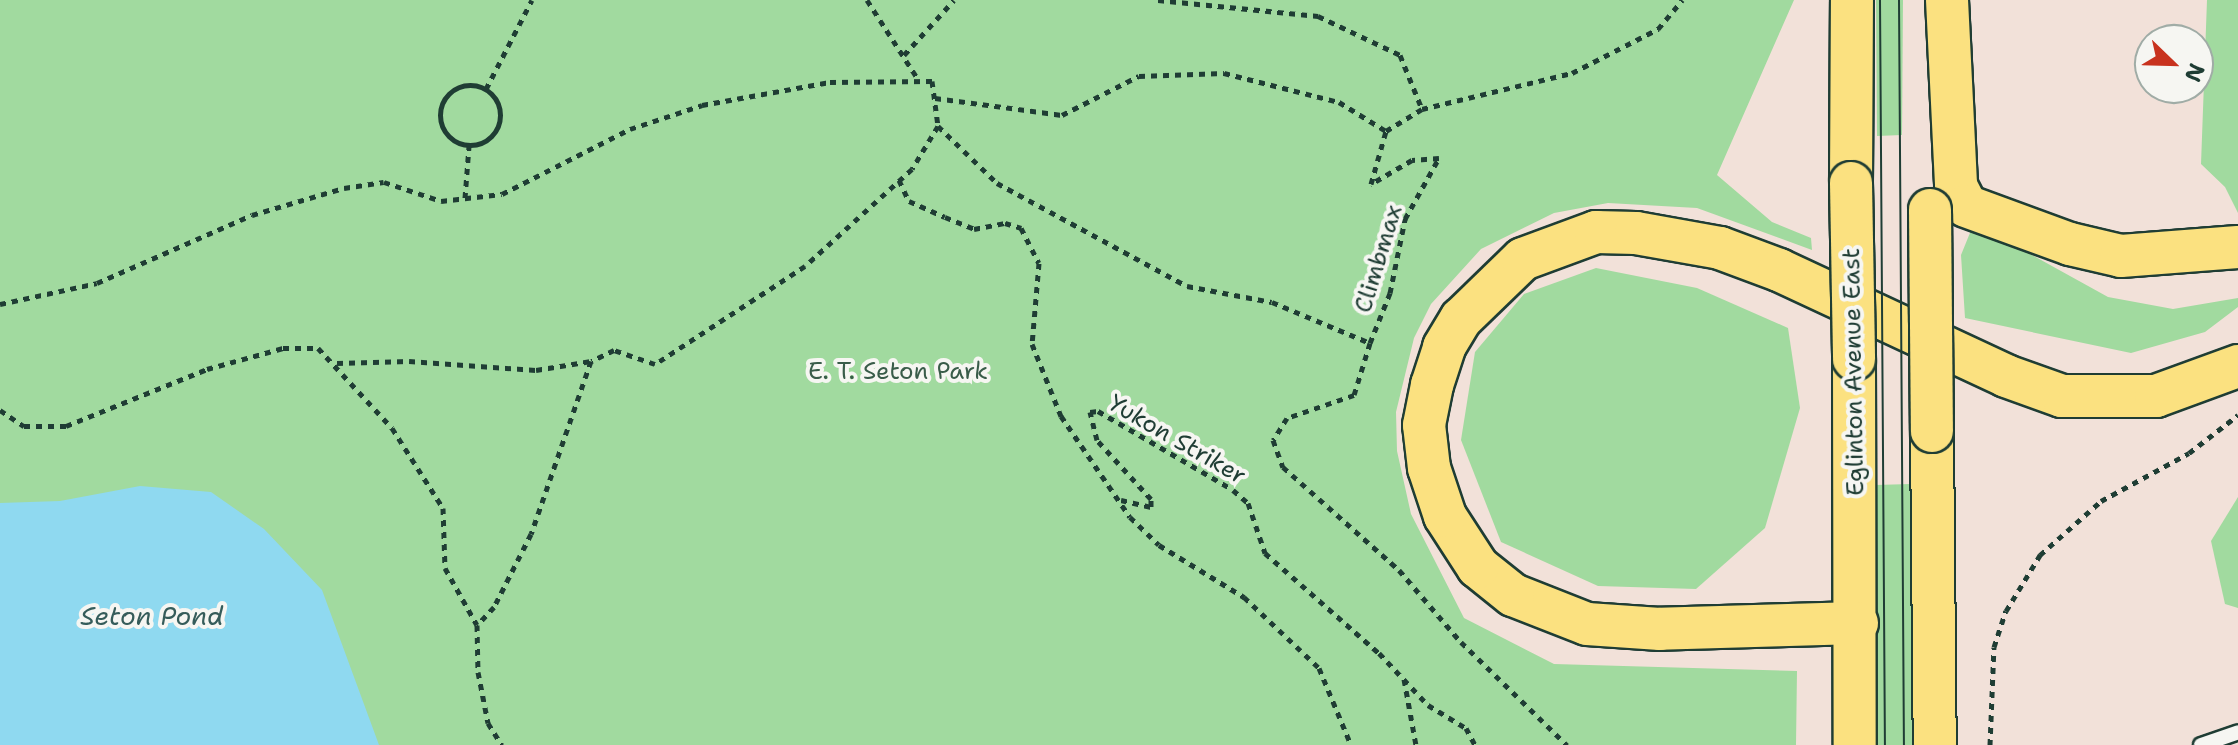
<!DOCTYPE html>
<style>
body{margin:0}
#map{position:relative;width:2238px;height:745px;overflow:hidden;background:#f2e1d9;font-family:"Shantell Sans",sans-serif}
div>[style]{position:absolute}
.green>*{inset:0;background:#a1da9f}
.water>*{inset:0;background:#8fd9f0}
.path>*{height:5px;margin-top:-2.5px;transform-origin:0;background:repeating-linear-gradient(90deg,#1f3d34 0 6px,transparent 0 12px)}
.path>.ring{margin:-2.5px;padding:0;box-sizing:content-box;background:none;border:5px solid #1f3d34;border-radius:50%}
.roads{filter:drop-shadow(2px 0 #1f3d34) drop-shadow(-2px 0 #1f3d34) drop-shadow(0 2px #1f3d34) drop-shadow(0 -2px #1f3d34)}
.service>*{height:14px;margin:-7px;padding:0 7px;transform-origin:7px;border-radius:7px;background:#f6f6f2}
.primary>*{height:42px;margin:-21px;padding:0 21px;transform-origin:21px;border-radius:21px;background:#fbe180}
.tram>*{height:2px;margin:-1px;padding:0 1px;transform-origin:1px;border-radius:1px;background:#1f3d34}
.bridges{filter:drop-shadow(2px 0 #1f3d34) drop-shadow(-2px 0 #1f3d34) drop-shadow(0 2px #1f3d34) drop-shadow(0 -2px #1f3d34)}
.primary-bridge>*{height:42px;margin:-21px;padding:0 21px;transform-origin:21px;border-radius:21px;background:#fbe180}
span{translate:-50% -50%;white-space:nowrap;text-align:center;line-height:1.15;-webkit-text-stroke:8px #f6f6f2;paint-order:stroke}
.street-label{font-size:24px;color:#1f3d34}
.park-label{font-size:24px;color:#395c49}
.water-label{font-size:26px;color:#355c5a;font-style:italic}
.north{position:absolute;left:2134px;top:24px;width:80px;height:80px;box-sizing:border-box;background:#f6f6f2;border:2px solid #a0aca6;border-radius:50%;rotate:113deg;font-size:22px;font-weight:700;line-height:32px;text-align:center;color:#1f3d34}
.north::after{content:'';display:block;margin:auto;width:28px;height:36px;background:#c8321e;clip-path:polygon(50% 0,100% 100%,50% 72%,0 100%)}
</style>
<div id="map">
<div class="green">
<div style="clip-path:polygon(0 0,1794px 0,1717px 175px,1772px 222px,1811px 238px,1812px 250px,1697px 208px,1608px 203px,1554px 213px,1481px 249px,1431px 304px,1414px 338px,1396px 412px,1397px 451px,1411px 514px,1464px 618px,1554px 664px,1797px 671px,1796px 745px,0 745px)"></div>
<div style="clip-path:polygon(1876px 0,1903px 0,1902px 135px,1877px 136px)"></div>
<div style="clip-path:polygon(2207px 0,2238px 0,2238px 213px,2225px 187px,2201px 164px)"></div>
<div style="clip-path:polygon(1974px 223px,2108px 297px,2173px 309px,2238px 298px,2238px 307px,2205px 332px,2131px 353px,1965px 318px,1961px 255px)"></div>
<div style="clip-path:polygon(1596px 268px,1697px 288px,1788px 328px,1800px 408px,1765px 528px,1696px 589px,1598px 586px,1501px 542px,1461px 440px,1475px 352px,1524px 294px)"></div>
<div style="clip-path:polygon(1911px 484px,1912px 745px,1874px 745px,1875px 485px)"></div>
<div style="clip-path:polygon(2238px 497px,2238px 608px,2225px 604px,2211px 541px)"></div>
</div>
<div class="water">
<div style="clip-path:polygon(140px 486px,211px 492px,264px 529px,322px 590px,379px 745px,0 745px,0 503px,60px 501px)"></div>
</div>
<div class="path">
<div style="left:867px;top:0;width:94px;rotate:57.2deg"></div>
<div style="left:1158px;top:0;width:161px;rotate:5.7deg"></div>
<div style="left:1318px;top:16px;width:91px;rotate:25.4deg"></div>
<div style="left:1400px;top:55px;width:58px;rotate:67.8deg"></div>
<div style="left:904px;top:55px;width:74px;rotate:-47.7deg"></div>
<div class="ring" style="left:440px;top:85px;width:55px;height:55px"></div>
<div style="left:486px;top:89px;width:100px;rotate:-62.7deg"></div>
<div style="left:935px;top:98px;width:128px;rotate:7.6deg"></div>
<div style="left:1062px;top:115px;width:86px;rotate:-26.9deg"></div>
<div style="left:1139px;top:76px;width:85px;rotate:-2deg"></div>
<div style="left:1224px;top:73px;width:119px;rotate:14.2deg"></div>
<div style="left:1339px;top:102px;width:55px;rotate:31.7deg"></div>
<div style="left:938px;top:126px;width:82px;rotate:44deg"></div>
<div style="left:997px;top:183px;width:216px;rotate:28.5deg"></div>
<div style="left:1187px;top:286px;width:86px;rotate:10.7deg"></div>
<div style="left:1272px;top:302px;width:106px;rotate:22.7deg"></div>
<div style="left:1370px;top:343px;width:54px;rotate:-68.2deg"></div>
<div style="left:1390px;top:293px;width:76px;rotate:-78.5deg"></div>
<div style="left:1405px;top:219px;width:70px;rotate:-60.9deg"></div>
<div style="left:1439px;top:158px;width:27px;rotate:176deg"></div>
<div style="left:1412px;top:160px;width:48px;rotate:149.7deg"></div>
<div style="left:1371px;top:184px;width:55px;rotate:-74.2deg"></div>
<div style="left:1386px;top:131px;width:42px;rotate:-31.4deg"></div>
<div style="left:1422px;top:109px;width:154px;rotate:-13.5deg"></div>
<div style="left:1572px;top:73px;width:97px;rotate:-27.1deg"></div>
<div style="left:1658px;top:29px;width:38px;rotate:-50deg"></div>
<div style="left:899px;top:180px;width:23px;rotate:65deg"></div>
<div style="left:909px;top:201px;width:39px;rotate:24deg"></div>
<div style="left:945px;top:217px;width:31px;rotate:22deg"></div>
<div style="left:974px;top:229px;width:32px;rotate:-11deg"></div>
<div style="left:1005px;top:223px;width:17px;rotate:17deg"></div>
<div style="left:1021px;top:228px;width:39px;rotate:63deg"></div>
<div style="left:1039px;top:263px;width:81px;rotate:94.9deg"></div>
<div style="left:1032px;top:344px;width:78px;rotate:68.1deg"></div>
<div style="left:1061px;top:416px;width:122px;rotate:55.7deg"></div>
<div style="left:1130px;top:517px;width:40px;rotate:44deg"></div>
<div style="left:1159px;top:545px;width:100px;rotate:31.5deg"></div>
<div style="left:1244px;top:597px;width:103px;rotate:43.4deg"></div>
<div style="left:1319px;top:668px;width:83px;rotate:67.4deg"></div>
<div style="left:465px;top:198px;width:52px;rotate:-85.6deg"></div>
<div style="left:0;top:304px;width:99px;rotate:-12.2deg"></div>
<div style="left:97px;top:283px;width:169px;rotate:-23.7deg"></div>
<div style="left:252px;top:215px;width:96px;rotate:-16.4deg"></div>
<div style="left:344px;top:188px;width:40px;rotate:-8.5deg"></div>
<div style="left:384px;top:182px;width:60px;rotate:18.4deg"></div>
<div style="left:441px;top:201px;width:61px;rotate:-6.5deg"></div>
<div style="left:502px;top:194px;width:144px;rotate:-26.9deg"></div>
<div style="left:630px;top:129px;width:76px;rotate:-18.4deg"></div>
<div style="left:702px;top:105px;width:130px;rotate:-10.2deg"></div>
<div style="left:830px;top:82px;width:102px;rotate:-0.6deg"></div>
<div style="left:932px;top:81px;width:45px;rotate:82.4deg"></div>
<div style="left:938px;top:126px;width:50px;rotate:121.2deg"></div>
<div style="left:912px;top:169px;width:144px;rotate:137.8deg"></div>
<div style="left:805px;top:266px;width:179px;rotate:146.8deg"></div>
<div style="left:655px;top:364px;width:43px;rotate:-161.1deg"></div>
<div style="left:614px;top:350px;width:25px;rotate:154deg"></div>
<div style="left:591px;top:361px;width:183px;rotate:109.1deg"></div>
<div style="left:531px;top:534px;width:82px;rotate:116.9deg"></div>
<div style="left:494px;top:607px;width:25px;rotate:133deg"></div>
<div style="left:1370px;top:343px;width:54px;rotate:107.1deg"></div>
<div style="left:1354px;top:395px;width:71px;rotate:161.1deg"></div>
<div style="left:1287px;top:418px;width:26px;rotate:122deg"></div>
<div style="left:1273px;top:440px;width:29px;rotate:70deg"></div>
<div style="left:1283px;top:467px;width:155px;rotate:41.6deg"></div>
<div style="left:1399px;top:570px;width:95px;rotate:49.3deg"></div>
<div style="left:1461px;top:642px;width:148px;rotate:44.2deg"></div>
<div style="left:337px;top:363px;width:72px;rotate:-1.6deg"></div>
<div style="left:409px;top:361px;width:127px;rotate:4.1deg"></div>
<div style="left:536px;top:370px;width:56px;rotate:-9.3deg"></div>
<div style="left:0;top:410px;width:29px;rotate:34deg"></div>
<div style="left:24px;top:426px;width:42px"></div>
<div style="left:66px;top:426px;width:152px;rotate:-22deg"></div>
<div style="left:207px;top:369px;width:79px;rotate:-15.4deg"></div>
<div style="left:283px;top:348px;width:35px"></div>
<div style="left:318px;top:348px;width:109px;rotate:47.2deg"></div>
<div style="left:392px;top:428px;width:95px;rotate:57.5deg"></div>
<div style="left:443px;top:508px;width:60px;rotate:88.1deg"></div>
<div style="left:445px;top:568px;width:65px;rotate:60.7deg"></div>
<div style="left:477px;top:625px;width:47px;rotate:88.8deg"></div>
<div style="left:478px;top:672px;width:52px;rotate:78.9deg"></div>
<div style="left:488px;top:723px;width:26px;rotate:58deg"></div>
<div style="left:1121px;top:500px;width:31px;rotate:13deg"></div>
<div style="left:1151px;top:507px;width:8px;rotate:-90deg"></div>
<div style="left:1151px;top:499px;width:80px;rotate:-132.5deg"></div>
<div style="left:1097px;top:440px;width:29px;rotate:-104deg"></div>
<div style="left:1090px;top:412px;width:8px;rotate:-7deg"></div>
<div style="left:1098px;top:411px;width:156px;rotate:30.3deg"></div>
<div style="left:1233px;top:490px;width:20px;rotate:41deg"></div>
<div style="left:1248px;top:503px;width:53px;rotate:71.2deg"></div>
<div style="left:1265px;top:553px;width:152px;rotate:41.3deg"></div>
<div style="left:1379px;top:653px;width:71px;rotate:46.7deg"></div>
<div style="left:1428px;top:705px;width:44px;rotate:31.2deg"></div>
<div style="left:1466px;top:728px;width:19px;rotate:62deg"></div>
<div style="left:1404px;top:679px;width:67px;rotate:79.7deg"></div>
<div style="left:1990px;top:745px;width:98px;rotate:-87.7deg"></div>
<div style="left:1994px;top:647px;width:38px;rotate:-72deg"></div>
<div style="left:2006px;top:611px;width:66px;rotate:-58.7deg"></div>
<div style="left:2040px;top:555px;width:81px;rotate:-41.5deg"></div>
<div style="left:2101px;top:501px;width:100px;rotate:-28.6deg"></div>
<div style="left:2189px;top:453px;width:62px;rotate:-37.8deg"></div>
</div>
<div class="roads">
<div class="service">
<div style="left:2201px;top:745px;width:39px;rotate:-19deg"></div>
</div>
<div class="primary">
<div style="left:1947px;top:0;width:186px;rotate:87.2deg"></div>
<div style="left:1956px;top:186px;width:22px;rotate:63deg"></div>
<div style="left:1966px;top:206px;width:111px;rotate:20.1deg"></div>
<div style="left:2070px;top:244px;width:52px;rotate:13.2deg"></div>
<div style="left:2121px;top:256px;width:117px;rotate:-4.4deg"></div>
<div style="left:1851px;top:183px;width:183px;rotate:-89.7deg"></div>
<div style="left:1854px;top:359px;width:386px;rotate:89.9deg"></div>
<div style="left:1932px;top:431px;width:314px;rotate:89.5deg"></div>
<div style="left:1857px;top:623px;width:197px;rotate:178.3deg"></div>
<div style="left:1660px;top:629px;width:73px;rotate:-176.1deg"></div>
<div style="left:1587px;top:624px;width:79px;rotate:-158.6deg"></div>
<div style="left:1513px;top:595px;width:45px;rotate:-141.3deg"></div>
<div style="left:1478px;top:567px;width:61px;rotate:-122.9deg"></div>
<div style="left:1445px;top:516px;width:51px;rotate:-108.4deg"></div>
<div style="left:1429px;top:468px;width:43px;rotate:-96.6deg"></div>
<div style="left:1424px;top:425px;width:41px;rotate:-78.7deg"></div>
<div style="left:1432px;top:385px;width:40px;rotate:-72deg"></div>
<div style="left:1444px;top:347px;width:33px;rotate:-59deg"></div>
<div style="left:1461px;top:319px;width:86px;rotate:-44.1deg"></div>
<div style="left:1523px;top:259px;width:78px;rotate:-20.3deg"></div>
<div style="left:1596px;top:232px;width:40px;rotate:1.4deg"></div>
<div style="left:1636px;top:233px;width:85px;rotate:10.1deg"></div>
<div style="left:1720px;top:248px;width:63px;rotate:20.4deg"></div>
<div style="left:1779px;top:270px;width:251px;rotate:25deg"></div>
<div style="left:2006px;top:376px;width:59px;rotate:19.7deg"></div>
<div style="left:2062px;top:396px;width:94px"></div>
<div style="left:2156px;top:396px;width:87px;rotate:-20.1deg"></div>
</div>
</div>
<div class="tram">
<div style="left:1880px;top:0;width:745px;rotate:89.62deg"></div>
<div style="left:1899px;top:0;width:745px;rotate:89.62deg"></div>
</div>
<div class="bridges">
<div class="primary-bridge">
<div style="left:1851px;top:183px;width:176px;rotate:89deg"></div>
<div style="left:1930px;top:210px;width:221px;rotate:89.5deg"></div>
</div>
</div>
<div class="street-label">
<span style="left:1379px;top:259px;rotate:-73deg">Climbmax</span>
<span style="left:1854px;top:372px;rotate:-91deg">Eglinton Avenue East</span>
<span style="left:1177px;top:440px;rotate:30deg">Yukon Striker</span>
</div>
<div class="park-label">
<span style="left:898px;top:372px">E. T. Seton Park</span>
</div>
<div class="water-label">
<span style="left:152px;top:616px">Seton Pond</span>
</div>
<div class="north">N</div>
</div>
